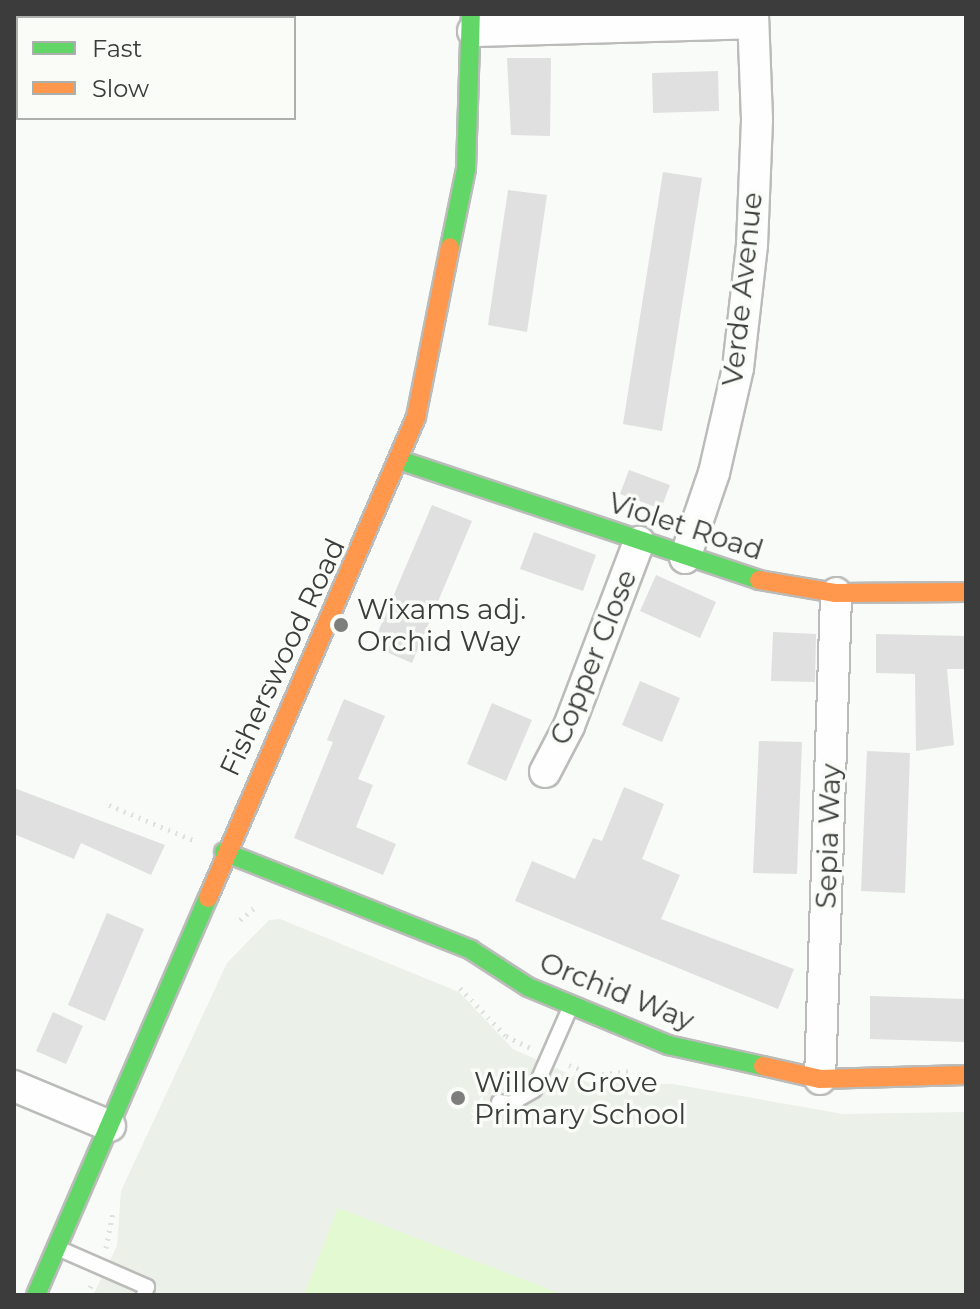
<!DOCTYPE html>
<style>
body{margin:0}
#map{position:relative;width:980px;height:1309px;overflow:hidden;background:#f9fbf8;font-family:Montserrat,sans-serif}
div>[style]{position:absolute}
.built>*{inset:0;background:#ebf0e8}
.green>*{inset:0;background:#e2f9d1}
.building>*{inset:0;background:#dfe0df}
.path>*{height:5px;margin-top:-2.5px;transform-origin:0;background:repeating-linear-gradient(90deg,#e0e0de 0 2px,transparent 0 8px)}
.roads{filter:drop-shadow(2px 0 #bbbcba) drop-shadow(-2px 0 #bbbcba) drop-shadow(0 2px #bbbcba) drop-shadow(0 -2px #bbbcba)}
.lane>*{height:14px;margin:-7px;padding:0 7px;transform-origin:7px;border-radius:7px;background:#fefefe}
.street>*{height:30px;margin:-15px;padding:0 15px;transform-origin:15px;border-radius:15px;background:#fefefe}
.fast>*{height:18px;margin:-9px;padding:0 9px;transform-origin:9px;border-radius:9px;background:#63d668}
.slow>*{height:18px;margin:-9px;padding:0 9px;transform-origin:9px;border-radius:9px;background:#ff974d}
.dots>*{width:22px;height:22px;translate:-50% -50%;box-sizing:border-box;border:4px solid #f9fcf7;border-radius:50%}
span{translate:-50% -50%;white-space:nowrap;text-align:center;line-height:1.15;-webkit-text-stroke:7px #f9fcf7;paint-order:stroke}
.street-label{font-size:28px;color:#3b3c3b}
.poi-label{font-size:28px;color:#3b3c3b}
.left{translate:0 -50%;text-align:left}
.frame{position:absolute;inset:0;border:16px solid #3b3c3b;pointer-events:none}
.legend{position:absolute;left:16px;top:16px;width:280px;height:104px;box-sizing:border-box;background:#f9fcf7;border:2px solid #adafac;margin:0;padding:10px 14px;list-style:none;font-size:24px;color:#3b3c3b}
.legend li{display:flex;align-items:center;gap:16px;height:40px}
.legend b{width:40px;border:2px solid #adafac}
</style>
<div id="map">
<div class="built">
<div style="clip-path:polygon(280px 919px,459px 992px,513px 1049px,587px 1082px,673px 1084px,843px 1114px,966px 1112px,966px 1295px,93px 1295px,117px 1246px,121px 1191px,227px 963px,269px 920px)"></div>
</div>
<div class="green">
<div style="clip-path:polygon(338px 1208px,564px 1295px,304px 1295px)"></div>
</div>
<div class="building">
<div style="clip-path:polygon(507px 58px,551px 58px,550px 136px,511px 135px)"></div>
<div style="clip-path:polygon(718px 71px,719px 111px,653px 113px,652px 73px)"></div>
<div style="clip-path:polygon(663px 172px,702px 178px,662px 431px,623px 424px)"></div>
<div style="clip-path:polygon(508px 190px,547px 195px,527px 332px,488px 325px)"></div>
<div style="clip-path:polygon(629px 470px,670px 485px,661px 509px,620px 494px)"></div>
<div style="clip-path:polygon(432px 505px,472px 521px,412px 663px,372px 646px)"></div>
<div style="clip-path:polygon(534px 532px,596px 555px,583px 591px,520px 569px)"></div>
<div style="clip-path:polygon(656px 575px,716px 602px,700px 638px,640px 611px)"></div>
<div style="clip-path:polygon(773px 632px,816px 634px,815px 682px,771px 681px)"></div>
<div style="clip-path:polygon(876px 634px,966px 636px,966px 669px,947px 669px,954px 745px,916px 751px,915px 674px,876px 673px)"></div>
<div style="clip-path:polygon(640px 681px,680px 698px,662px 742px,622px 725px)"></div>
<div style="clip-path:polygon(344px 699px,385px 716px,358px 779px,373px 785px,356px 827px,396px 844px,383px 875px,294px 838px,333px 742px,327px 740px)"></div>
<div style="clip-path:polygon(492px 703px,532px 720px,506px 781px,467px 764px)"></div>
<div style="clip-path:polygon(759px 741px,802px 742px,797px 874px,753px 873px)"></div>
<div style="clip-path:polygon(867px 751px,910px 753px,905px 893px,861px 891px)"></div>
<div style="clip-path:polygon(624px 787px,664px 804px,642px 859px,680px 875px,661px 919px,794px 969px,778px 1009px,515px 901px,532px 861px,575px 879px,593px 838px,602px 841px)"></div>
<div style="clip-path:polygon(14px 788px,165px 845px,151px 875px,81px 843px,74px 859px,14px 834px)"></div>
<div style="clip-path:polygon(107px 913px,144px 929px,105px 1021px,68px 1005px)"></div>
<div style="clip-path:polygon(870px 996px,966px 999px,966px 1042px,870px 1039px)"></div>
<div style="clip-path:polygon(53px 1012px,83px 1026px,66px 1064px,36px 1051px)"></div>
</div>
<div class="path">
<div style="left:109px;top:805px;width:91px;rotate:22.6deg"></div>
<div style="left:240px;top:920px;width:23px;rotate:-40deg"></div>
<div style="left:460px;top:988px;width:66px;rotate:46.2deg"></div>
<div style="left:506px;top:1036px;width:28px;rotate:26deg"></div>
<div style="left:569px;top:1065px;width:27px;rotate:22deg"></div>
<div style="left:594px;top:1075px;width:39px;rotate:-6deg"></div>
<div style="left:106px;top:1248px;width:38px;rotate:-79deg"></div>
<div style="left:87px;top:1295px;width:13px;rotate:-67deg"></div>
</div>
<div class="roads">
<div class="lane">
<div style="left:499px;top:1102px;width:11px;rotate:10deg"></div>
<div style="left:510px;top:1104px;width:28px;rotate:-30deg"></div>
<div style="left:534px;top:1090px;width:90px;rotate:-66.3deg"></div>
<div style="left:60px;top:1249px;width:95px;rotate:23.6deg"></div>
<div style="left:147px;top:1287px;width:9px;rotate:111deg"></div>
</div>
<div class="street">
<div style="left:473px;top:31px;width:280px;rotate:-1.6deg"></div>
<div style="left:685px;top:558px;width:90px;rotate:-71.2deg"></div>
<div style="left:714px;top:473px;width:108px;rotate:-77.1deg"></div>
<div style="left:738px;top:368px;width:124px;rotate:-83.5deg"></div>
<div style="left:752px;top:245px;width:126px;rotate:-87.7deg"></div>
<div style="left:757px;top:119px;width:105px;rotate:-92.2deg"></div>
<div style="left:545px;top:772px;width:52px;rotate:-62.4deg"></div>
<div style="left:569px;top:726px;width:197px;rotate:-69.2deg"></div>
<div style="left:820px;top:1079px;width:486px;rotate:-88.1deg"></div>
<div style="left:14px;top:1086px;width:104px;rotate:22.6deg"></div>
</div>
<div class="fast">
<div style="left:450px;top:247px;width:80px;rotate:-78.4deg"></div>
<div style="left:466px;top:169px;width:155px;rotate:-88.2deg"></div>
<div style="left:399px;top:460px;width:379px;rotate:18.4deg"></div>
<div style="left:224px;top:852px;width:266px;rotate:21.6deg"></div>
<div style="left:471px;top:950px;width:68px;rotate:33deg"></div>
<div style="left:528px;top:987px;width:152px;rotate:22.5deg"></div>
<div style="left:668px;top:1045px;width:97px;rotate:12.5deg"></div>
<div style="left:36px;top:1295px;width:433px;rotate:-66.6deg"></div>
</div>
<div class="slow">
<div style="left:759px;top:580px;width:78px;rotate:9.6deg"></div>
<div style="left:836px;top:593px;width:130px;rotate:-0.4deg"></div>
<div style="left:208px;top:898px;width:524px;rotate:-66.61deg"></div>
<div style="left:416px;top:417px;width:173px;rotate:-78.7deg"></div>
<div style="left:763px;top:1066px;width:58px;rotate:12.8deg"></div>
<div style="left:820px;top:1079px;width:146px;rotate:-1.6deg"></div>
</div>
</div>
<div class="dots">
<div style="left:341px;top:625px;background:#7e7f7d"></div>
<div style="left:458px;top:1098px;background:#7e7f7d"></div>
</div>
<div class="street-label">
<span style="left:742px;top:289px;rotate:-84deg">Verde Avenue</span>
<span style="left:686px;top:526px;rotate:18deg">Violet Road</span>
<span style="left:282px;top:657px;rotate:-65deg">Fisherswood Road</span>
<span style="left:593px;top:657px;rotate:-68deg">Copper Close</span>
<span style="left:828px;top:836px;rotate:-88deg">Sepia Way</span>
<span style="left:617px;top:991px;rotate:22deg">Orchid Way</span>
</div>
<div class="poi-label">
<span class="left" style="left:357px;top:625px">Wixams adj.<br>Orchid Way</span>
<span class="left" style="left:474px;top:1098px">Willow Grove<br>Primary School</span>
</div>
<div class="frame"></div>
<ul class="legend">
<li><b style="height:10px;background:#63d668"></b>Fast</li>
<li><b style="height:10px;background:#ff974d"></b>Slow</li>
</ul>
</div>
